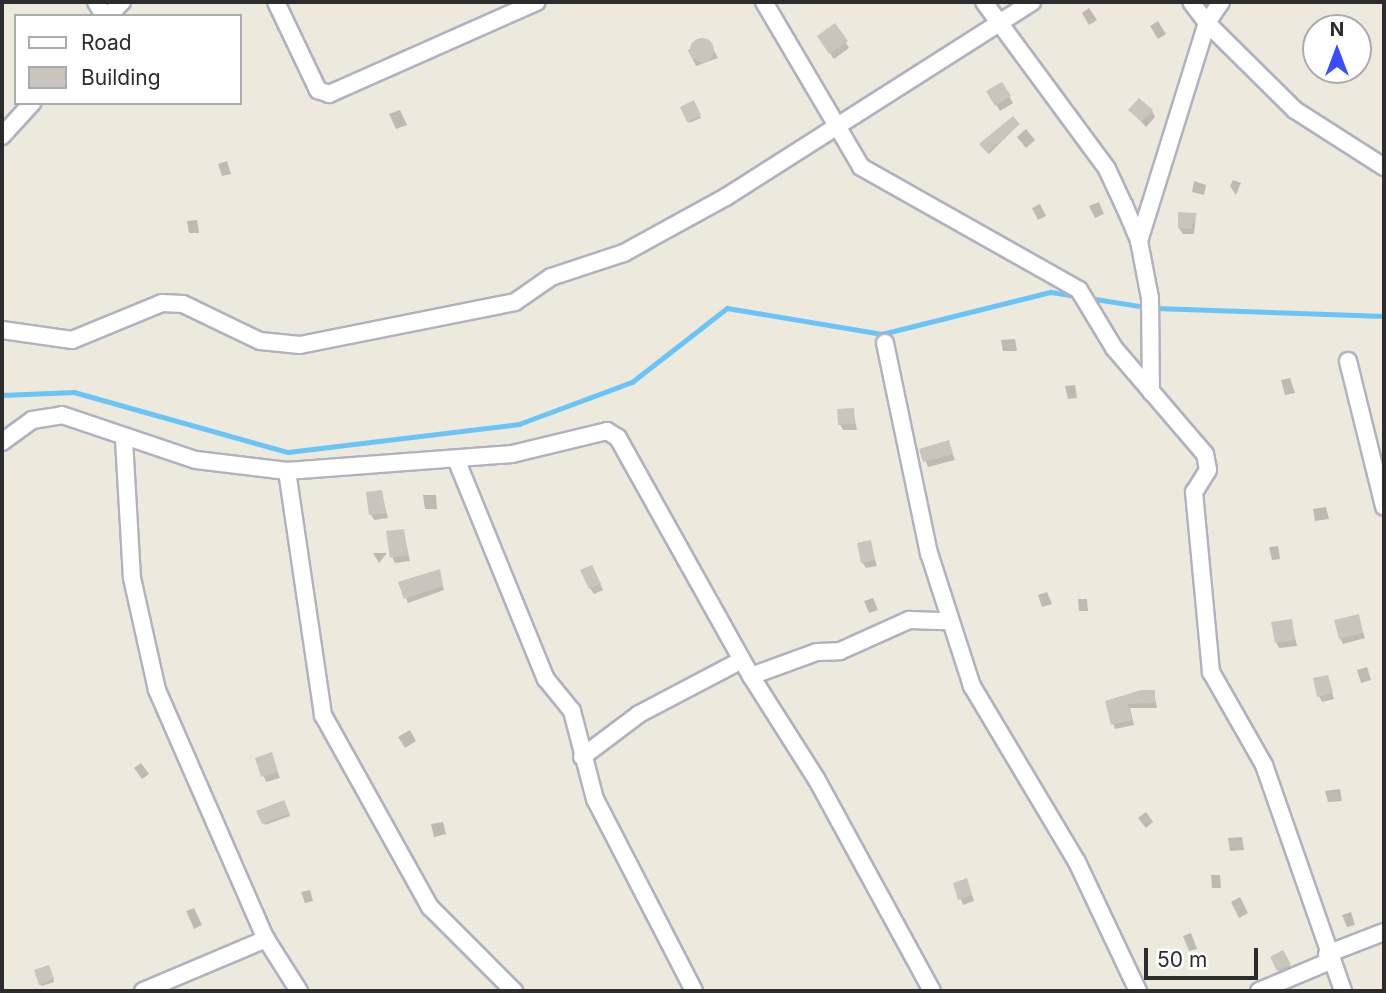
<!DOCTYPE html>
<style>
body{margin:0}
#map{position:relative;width:1386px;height:993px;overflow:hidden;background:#eee9dd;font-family:Inter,sans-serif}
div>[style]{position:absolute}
.shadow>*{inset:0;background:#0003}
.stream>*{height:4.5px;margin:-2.25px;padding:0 2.25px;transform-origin:2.25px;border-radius:2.25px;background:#69c5f8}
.building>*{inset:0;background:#cac5bc}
.round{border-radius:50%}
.roads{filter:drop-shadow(2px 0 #b1b2c0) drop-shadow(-2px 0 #b1b2c0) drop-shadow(0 2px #b1b2c0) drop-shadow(0 -2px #b1b2c0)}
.street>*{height:16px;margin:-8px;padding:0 8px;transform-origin:8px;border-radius:8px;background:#fff}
span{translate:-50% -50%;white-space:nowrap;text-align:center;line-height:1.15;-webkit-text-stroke:5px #fff;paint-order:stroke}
.frame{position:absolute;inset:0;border:4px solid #2c2c2c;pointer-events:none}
.legend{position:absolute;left:14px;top:14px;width:228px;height:91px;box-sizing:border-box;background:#fff;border:2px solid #ababab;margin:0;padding:9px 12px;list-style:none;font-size:21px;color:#2c2c2c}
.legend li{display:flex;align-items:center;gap:14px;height:35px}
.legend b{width:35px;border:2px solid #ababab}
.north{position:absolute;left:1302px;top:14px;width:70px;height:70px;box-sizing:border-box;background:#fff;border:2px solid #ababab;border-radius:50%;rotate:0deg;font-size:19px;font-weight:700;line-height:28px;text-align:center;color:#2c2c2c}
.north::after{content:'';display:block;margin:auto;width:24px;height:32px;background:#394cff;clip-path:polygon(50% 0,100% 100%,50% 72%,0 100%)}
.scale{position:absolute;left:1144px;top:948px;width:114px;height:32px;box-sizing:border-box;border:4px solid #2c2c2c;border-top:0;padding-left:9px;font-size:21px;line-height:24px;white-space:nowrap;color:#2c2c2c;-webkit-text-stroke:5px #fff;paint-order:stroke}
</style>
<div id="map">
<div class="shadow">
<div style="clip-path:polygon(1089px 8px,1097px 20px,1089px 25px,1082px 13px)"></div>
<div style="clip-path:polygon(1158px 21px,1166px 34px,1158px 39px,1150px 26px)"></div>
<div style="clip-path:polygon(835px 26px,849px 48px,834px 59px,822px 42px)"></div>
<div style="clip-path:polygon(1316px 29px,1316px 51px,1306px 37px)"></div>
<div style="clip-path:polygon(708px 39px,718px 58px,696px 66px,688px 50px)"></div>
<div style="clip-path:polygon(1002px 84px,1013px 103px,1000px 111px,989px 92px)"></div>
<div style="clip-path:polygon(694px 103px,701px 118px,689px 123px,682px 108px)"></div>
<div style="clip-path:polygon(400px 110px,407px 125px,396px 129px,389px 114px)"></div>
<div style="clip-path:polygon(1130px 110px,1152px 111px,1155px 117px,1146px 127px)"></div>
<div style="clip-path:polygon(1018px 125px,989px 154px,982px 147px)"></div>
<div style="clip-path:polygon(1026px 129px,1035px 140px,1026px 148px,1017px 137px)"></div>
<div style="clip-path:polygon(227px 161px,231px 174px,222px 176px,218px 164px)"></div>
<div style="clip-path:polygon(1233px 180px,1241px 183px,1236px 195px,1230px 186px)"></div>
<div style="clip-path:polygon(1194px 181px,1206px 185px,1204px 195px,1192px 192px)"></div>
<div style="clip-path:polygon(1099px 202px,1104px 214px,1095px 218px,1089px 206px)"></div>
<div style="clip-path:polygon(1040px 204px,1046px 216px,1038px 220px,1032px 208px)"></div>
<div style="clip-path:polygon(1196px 214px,1194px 234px,1183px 234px,1179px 228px)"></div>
<div style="clip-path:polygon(197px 220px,199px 233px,189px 233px,187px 221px)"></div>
<div style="clip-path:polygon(1015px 339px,1017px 351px,1003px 351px,1001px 340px)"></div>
<div style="clip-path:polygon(1290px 378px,1295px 393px,1285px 395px,1281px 380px)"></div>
<div style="clip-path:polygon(1075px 385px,1077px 398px,1068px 399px,1065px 386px)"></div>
<div style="clip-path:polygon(853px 410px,857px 430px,843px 430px,840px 424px)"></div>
<div style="clip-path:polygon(948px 442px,955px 460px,928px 467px,921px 450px)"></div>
<div style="clip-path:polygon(381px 491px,388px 518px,374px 520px,371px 514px)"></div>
<div style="clip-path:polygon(423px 495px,436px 495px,437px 509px,425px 509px)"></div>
<div style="clip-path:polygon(1326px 507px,1329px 519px,1315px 521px,1313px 509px)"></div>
<div style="clip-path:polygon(403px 530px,410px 561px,395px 563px,392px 557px)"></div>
<div style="clip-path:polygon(870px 542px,877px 566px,866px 568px,862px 562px)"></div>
<div style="clip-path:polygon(1278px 546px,1280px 559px,1272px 560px,1269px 547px)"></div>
<div style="clip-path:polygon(387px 553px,379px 563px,373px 553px)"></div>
<div style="clip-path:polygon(439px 571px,444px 590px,408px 603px,400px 583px)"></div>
<div style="clip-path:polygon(595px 572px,603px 590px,594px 594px,590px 588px)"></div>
<div style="clip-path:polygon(1047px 592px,1052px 604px,1042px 607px,1038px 595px)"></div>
<div style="clip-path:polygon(873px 598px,878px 610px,869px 613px,864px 601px)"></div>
<div style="clip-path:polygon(1078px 599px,1087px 599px,1088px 611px,1079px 611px)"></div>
<div style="clip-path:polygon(1358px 616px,1365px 638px,1343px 644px,1340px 638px)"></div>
<div style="clip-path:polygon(1291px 621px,1297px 646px,1279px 648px,1276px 642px)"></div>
<div style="clip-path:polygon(1367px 667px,1371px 680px,1361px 683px,1357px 670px)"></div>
<div style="clip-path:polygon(1327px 677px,1334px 699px,1322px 702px,1319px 696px)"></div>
<div style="clip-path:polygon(1154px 692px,1157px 708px,1130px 708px,1134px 725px,1115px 729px,1107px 703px)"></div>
<div style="clip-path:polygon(410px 730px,416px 741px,405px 748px,398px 737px)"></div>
<div style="clip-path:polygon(271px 755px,280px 778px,266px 782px,257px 759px)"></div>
<div style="clip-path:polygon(141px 763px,149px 774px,142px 779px,134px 768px)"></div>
<div style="clip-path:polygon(1340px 789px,1342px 801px,1328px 802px,1325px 791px)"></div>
<div style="clip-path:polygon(283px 802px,290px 816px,265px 825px,259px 812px)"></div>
<div style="clip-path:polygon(1146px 812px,1153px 822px,1146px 828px,1138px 818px)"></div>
<div style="clip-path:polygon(443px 822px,446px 834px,434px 837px,431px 824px)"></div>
<div style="clip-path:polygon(1242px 837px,1244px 850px,1230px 851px,1228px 838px)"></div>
<div style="clip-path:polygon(1211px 875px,1220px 875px,1221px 888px,1212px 888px)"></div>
<div style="clip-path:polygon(955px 884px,969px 886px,974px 901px,963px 905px)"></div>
<div style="clip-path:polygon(310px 890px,313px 901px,305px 903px,301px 892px)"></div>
<div style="clip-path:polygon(1240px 897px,1248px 913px,1239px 918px,1231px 902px)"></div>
<div style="clip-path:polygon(194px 908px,202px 925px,194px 929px,186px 911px)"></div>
<div style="clip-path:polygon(1351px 912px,1355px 925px,1347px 927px,1342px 915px)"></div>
<div style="clip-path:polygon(1191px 933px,1197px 949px,1189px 951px,1183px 936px)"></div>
<div style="clip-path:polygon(1282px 952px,1290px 967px,1280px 973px,1272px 957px)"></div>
<div style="clip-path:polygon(50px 969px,54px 982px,42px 986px,40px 984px)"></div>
</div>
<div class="stream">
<div style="left:1089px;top:298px;width:58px;rotate:9deg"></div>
<div style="left:1155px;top:308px;width:229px;rotate:2deg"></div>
<div style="left:2px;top:395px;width:72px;rotate:-2.4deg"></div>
<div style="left:74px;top:392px;width:222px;rotate:15.7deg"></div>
<div style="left:288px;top:452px;width:233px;rotate:-6.9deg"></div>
<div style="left:519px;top:424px;width:121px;rotate:-20.4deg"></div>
<div style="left:632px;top:382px;width:120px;rotate:-37.9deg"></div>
<div style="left:727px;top:308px;width:157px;rotate:9.5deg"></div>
<div style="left:882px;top:334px;width:174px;rotate:-14deg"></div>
<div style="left:1051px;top:292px;width:26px;rotate:9deg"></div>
</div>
<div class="building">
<div style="clip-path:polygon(835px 23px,848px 41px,829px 54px,817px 36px)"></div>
<div class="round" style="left:690px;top:38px;width:24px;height:24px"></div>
<div style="clip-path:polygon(1002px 82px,1011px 96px,995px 106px,986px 91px)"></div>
<div style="clip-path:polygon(1139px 98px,1153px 110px,1142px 122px,1128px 110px)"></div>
<div style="clip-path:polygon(694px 100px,701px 115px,687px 122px,680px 107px)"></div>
<div style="clip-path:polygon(1013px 116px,1020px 124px,987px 153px,979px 144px)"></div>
<div style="clip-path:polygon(1178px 212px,1197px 213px,1191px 229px,1178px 228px)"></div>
<div style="clip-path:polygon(854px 408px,855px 424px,838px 425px,837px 409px)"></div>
<div style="clip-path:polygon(949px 440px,953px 454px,923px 462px,919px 449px)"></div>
<div style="clip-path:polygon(382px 490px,386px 513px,369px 515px,366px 492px)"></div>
<div style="clip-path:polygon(404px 529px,408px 555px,390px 558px,386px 531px)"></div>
<div style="clip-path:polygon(871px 540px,875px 560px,861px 563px,857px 543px)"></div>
<div style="clip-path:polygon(592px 565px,601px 584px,589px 589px,580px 570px)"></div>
<div style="clip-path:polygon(440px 569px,443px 586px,404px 599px,398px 582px)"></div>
<div style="clip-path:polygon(1359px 614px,1363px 633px,1339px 639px,1334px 620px)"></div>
<div style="clip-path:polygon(1292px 619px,1295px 640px,1275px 643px,1271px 622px)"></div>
<div style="clip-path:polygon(1328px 675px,1333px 693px,1317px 697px,1313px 678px)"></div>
<div style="clip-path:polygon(1141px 690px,1155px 690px,1155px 703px,1128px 704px,1132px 720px,1111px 725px,1105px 701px)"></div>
<div style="clip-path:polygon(272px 752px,278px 772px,261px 777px,255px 758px)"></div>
<div style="clip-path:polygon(284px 800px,290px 814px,262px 824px,256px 811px)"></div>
<div style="clip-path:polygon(967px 878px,972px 895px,958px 900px,953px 883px)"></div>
<div style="clip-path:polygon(1283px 950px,1291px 965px,1277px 971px,1270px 957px)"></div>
<div style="clip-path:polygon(49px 965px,54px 979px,39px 985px,34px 970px)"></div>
</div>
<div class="roads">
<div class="street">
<div style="left:96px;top:2px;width:16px;rotate:60deg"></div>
<div style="left:276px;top:2px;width:98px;rotate:64.5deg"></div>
<div style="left:318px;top:90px;width:12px;rotate:20deg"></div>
<div style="left:329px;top:94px;width:227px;rotate:-23.9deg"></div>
<div style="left:764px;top:2px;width:191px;rotate:59.5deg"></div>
<div style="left:861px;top:167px;width:250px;rotate:29.4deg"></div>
<div style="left:1079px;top:290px;width:68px;rotate:58.9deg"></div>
<div style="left:1114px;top:348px;width:140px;rotate:49.4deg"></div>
<div style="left:1205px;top:454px;width:16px;rotate:79deg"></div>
<div style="left:1208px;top:470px;width:26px;rotate:122deg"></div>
<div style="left:1194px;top:492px;width:181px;rotate:84.6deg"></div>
<div style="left:1211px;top:672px;width:107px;rotate:60.3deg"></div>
<div style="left:1264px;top:765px;width:239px;rotate:70.7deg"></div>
<div style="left:984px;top:2px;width:207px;rotate:53.6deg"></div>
<div style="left:1107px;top:169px;width:40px;rotate:65deg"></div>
<div style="left:1124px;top:205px;width:39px;rotate:67deg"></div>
<div style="left:1139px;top:241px;width:58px;rotate:79.1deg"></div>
<div style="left:1150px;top:298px;width:94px;rotate:89.4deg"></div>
<div style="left:1221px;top:2px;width:25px;rotate:124deg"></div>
<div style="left:1207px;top:23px;width:124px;rotate:44.7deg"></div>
<div style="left:1295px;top:110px;width:106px;rotate:32.6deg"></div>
<div style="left:108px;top:16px;width:20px;rotate:-45deg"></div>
<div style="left:2px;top:136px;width:45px;rotate:-47.7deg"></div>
<div style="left:1139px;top:241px;width:228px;rotate:-72.7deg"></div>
<div style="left:1207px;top:23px;width:26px;rotate:-127deg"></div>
<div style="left:2px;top:330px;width:71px;rotate:8.1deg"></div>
<div style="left:72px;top:340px;width:97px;rotate:-22.3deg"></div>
<div style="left:162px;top:303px;width:21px;rotate:3deg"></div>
<div style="left:183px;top:304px;width:85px;rotate:25.7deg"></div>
<div style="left:260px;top:341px;width:40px;rotate:5.7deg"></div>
<div style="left:300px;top:345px;width:219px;rotate:-11.3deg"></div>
<div style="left:515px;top:302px;width:44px;rotate:-34.8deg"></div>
<div style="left:551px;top:277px;width:77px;rotate:-18.2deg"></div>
<div style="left:624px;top:253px;width:116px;rotate:-28.8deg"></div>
<div style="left:726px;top:197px;width:363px;rotate:-32.5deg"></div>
<div style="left:885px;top:343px;width:215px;rotate:78.2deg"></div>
<div style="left:929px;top:553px;width:140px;rotate:72.1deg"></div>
<div style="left:972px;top:686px;width:205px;rotate:59.2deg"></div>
<div style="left:1077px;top:862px;width:143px;rotate:64.7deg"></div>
<div style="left:1348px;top:361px;width:150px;rotate:76.1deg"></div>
<div style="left:124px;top:440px;width:138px;rotate:86.7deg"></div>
<div style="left:132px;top:578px;width:115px;rotate:77.4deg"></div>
<div style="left:157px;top:690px;width:272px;rotate:66.4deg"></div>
<div style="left:266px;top:939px;width:62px;rotate:57.6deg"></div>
<div style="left:2px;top:442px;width:37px;rotate:-36deg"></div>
<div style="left:32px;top:420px;width:30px;rotate:-9deg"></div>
<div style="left:62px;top:415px;width:141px;rotate:18.6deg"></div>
<div style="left:196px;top:460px;width:92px;rotate:6.9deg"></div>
<div style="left:287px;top:471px;width:226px;rotate:-4.3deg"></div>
<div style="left:512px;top:454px;width:98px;rotate:-13.6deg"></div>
<div style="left:607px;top:431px;width:13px;rotate:32deg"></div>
<div style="left:618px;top:438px;width:273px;rotate:60.8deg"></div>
<div style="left:751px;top:676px;width:123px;rotate:57.6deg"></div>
<div style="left:817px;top:780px;width:240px;rotate:61.4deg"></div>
<div style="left:456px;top:459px;width:238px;rotate:67.8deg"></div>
<div style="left:546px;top:679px;width:41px;rotate:50.9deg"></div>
<div style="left:572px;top:711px;width:91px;rotate:75.4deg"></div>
<div style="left:595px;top:799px;width:216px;rotate:62.7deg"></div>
<div style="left:287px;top:471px;width:247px;rotate:81.6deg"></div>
<div style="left:323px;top:715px;width:220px;rotate:60.9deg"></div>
<div style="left:430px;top:907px;width:119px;rotate:45deg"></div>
<div style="left:751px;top:676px;width:70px;rotate:-20deg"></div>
<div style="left:817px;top:652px;width:23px;rotate:-2deg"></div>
<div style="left:840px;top:651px;width:76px;rotate:-24.2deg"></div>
<div style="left:909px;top:620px;width:38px;rotate:2deg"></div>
<div style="left:582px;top:757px;width:71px;rotate:-37deg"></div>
<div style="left:639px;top:714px;width:116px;rotate:-27.7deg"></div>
<div style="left:1327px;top:954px;width:61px;rotate:-21.1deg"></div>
<div style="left:143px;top:991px;width:134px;rotate:-22.9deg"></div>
<div style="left:1259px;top:991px;width:77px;rotate:-22.9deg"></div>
</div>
</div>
<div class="frame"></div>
<ul class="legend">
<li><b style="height:9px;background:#fff"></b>Road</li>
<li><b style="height:19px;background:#cac5bc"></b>Building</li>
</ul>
<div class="north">N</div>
<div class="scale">50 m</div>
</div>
